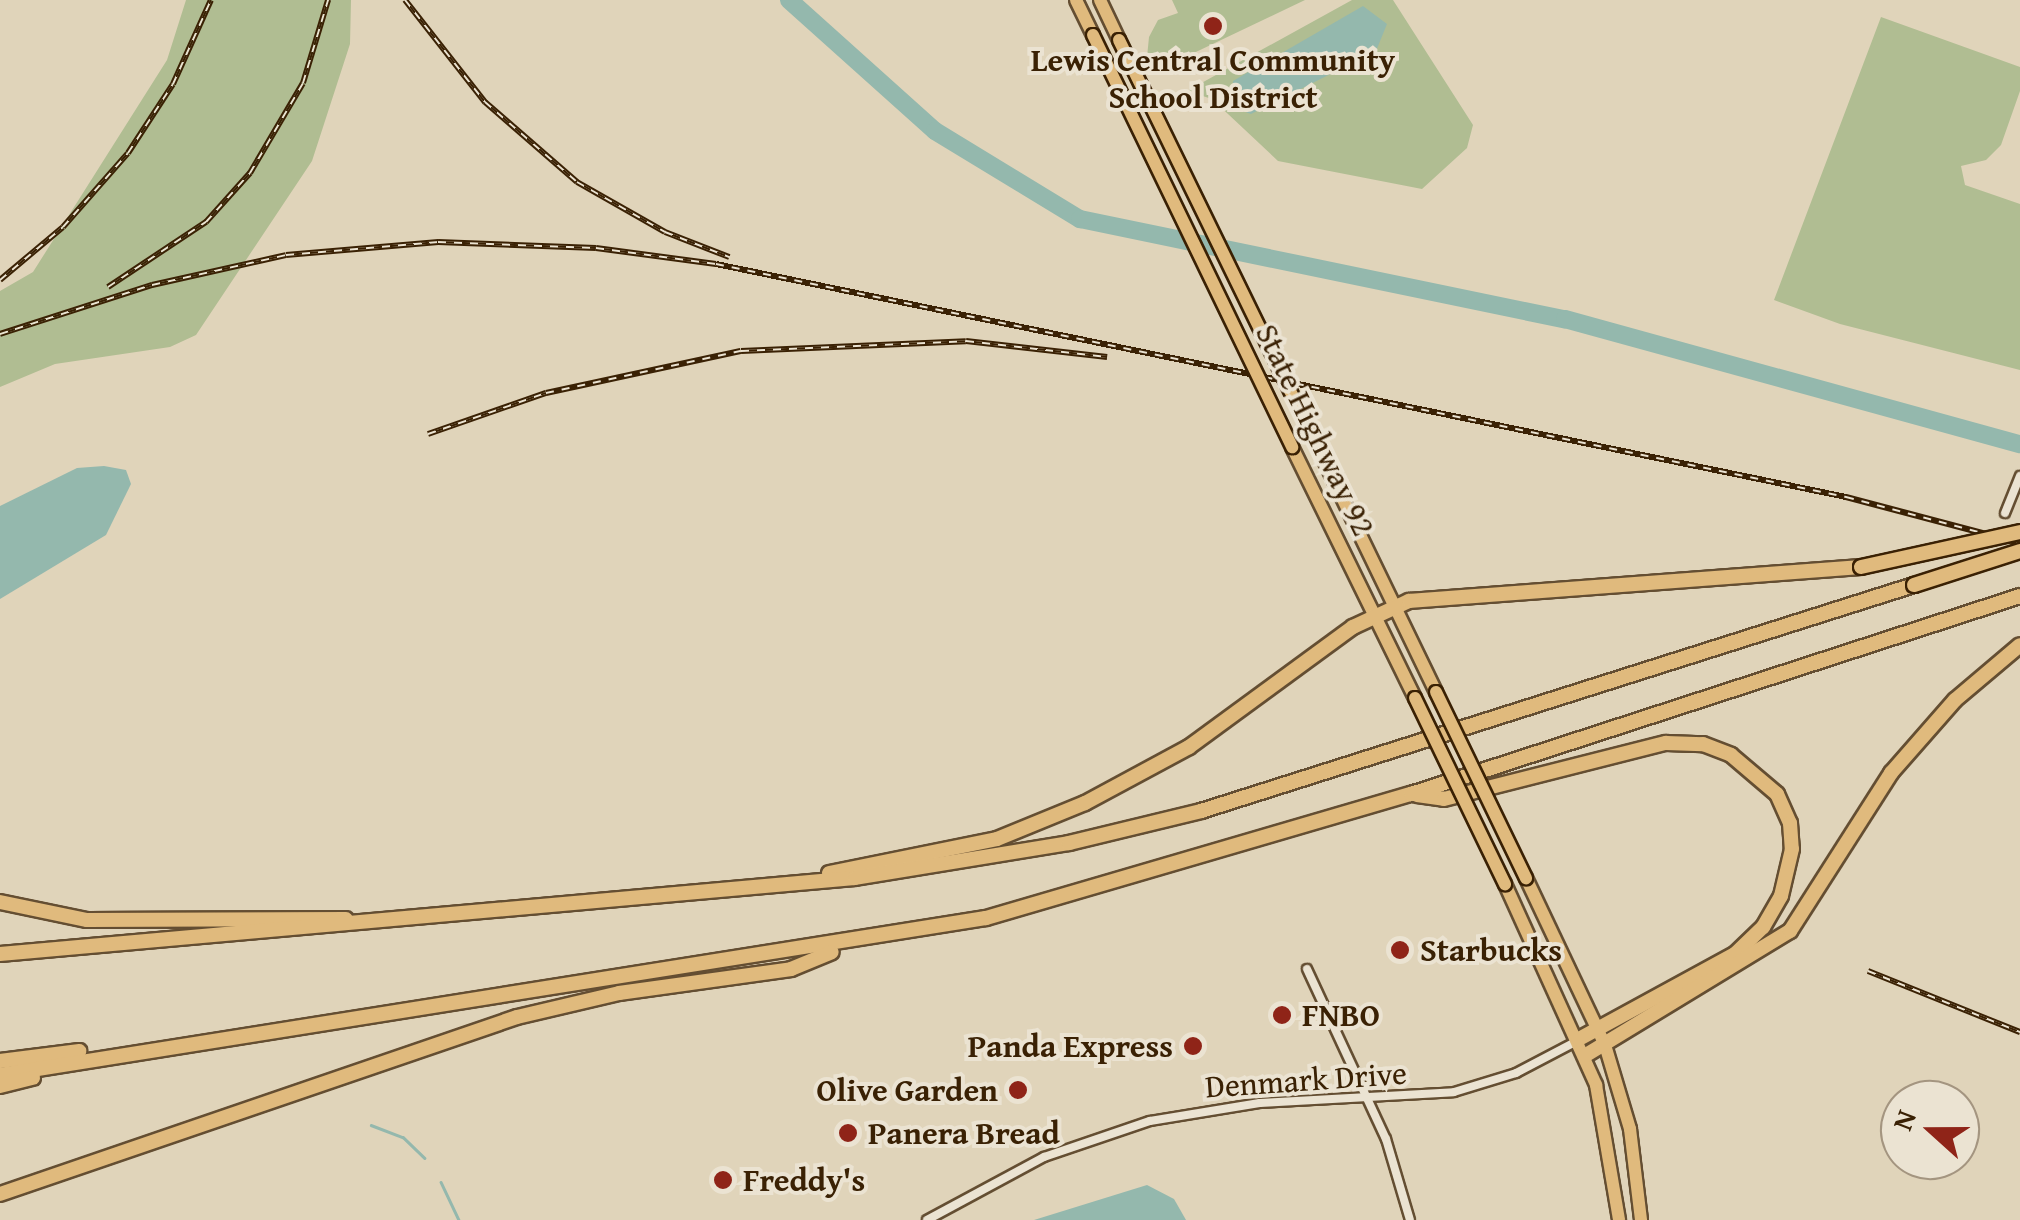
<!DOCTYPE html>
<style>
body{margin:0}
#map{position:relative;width:2020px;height:1220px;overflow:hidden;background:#e0d4ba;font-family:"Gentium Book Plus",serif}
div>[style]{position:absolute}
.green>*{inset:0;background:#b0bd92}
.water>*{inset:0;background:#94b8ad}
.stream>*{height:2.5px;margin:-1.25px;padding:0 1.25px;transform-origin:1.25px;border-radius:1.25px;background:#94b8ad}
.river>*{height:18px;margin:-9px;padding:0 9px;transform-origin:9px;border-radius:9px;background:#94b8ad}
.roads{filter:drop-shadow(2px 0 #644e32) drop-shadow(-2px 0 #644e32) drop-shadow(0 2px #644e32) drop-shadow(0 -2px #644e32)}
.minor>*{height:8px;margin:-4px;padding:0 4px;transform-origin:4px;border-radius:4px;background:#ebe3d2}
.primary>*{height:12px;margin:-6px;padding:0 6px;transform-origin:6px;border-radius:6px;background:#e0ba7d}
.motorway>*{height:14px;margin:-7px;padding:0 7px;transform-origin:7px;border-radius:7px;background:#e0ba7d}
.rail>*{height:6px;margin-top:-3px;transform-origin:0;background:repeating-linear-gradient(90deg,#ebe3d2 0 8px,#3a2104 0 16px);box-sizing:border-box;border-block:2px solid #3a2104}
.bridges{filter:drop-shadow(2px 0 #3a2104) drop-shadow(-2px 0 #3a2104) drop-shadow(0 2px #3a2104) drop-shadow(0 -2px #3a2104)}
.primary-bridge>*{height:12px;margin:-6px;padding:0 6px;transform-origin:6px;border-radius:6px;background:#e0ba7d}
.motorway-bridge>*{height:14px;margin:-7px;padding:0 7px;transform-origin:7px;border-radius:7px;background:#e0ba7d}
.dots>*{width:28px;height:28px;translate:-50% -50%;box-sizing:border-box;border:5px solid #ebe3d2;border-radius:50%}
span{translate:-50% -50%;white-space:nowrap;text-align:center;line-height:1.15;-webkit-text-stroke:8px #ebe3d2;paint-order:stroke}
.poi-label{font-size:32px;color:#3a2104;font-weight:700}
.left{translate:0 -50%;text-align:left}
.right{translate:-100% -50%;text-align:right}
.street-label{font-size:32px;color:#3a2104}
.north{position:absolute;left:1880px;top:1080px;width:100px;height:100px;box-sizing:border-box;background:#ebe3d2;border:2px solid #a49580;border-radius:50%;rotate:291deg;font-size:28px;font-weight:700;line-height:40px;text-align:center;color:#3a2104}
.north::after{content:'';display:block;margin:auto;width:35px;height:45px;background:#8f2418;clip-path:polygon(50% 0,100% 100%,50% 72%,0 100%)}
</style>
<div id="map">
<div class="green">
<div style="clip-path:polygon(186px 0,351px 0,350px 44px,312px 161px,196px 335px,170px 347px,55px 364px,0 387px,0 291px,33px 272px,167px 60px)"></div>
<div style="clip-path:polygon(1172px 0,1305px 0,1156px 71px,1147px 57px,1149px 37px,1158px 20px,1178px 13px)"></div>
<div style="clip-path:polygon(1352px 0,1393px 0,1473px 125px,1467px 148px,1422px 189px,1278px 161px,1212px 99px,1187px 91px)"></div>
<div style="clip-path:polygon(1881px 17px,2020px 67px,2020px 91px,2001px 145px,1986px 160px,1961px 166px,1965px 185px,2020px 204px,2020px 370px,1840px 324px,1774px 300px)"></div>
</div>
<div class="water">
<div style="clip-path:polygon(1363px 6px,1387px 24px,1376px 51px,1251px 114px,1243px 111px,1232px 95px,1233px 81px)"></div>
<div style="clip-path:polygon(104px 466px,126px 470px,131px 484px,106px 535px,0 599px,0 506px,77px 468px)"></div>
<div style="clip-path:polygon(1147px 1185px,1174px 1199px,1186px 1220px,1034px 1220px)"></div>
</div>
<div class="stream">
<div style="left:371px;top:1125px;width:34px;rotate:21deg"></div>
<div style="left:403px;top:1137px;width:30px;rotate:44deg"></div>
<div style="left:441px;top:1182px;width:42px;rotate:64.7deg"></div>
</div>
<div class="river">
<div style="left:789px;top:0;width:196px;rotate:41.9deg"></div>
<div style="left:935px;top:131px;width:170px;rotate:31.3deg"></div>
<div style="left:1080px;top:219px;width:495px;rotate:11.7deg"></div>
<div style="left:1565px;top:319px;width:472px;rotate:15.4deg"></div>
</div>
<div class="roads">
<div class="minor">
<div style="left:2005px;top:513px;width:40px;rotate:-68deg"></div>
<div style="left:1307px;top:969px;width:187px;rotate:65.1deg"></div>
<div style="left:1386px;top:1139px;width:84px;rotate:73.5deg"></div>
<div style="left:927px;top:1220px;width:133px;rotate:-28.3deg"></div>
<div style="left:1044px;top:1157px;width:112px;rotate:-18.8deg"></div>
<div style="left:1150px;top:1121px;width:111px;rotate:-9.3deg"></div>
<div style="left:1260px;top:1103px;width:194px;rotate:-3.2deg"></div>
<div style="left:1454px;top:1092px;width:65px;rotate:-17deg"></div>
<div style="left:1516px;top:1073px;width:69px;rotate:-27.7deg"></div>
</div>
<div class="primary">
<div style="left:1076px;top:0;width:39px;rotate:64deg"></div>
<div style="left:1100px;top:0;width:44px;rotate:64.6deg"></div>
<div style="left:1292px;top:447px;width:280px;rotate:63.9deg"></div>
<div style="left:1320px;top:452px;width:267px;rotate:64.2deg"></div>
<div style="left:1526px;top:878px;width:185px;rotate:64.7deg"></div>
<div style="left:1605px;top:1045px;width:88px;rotate:73.4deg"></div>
<div style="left:1630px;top:1129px;width:92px;rotate:83.1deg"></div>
<div style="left:1505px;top:884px;width:221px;rotate:65.6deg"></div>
<div style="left:1596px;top:1085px;width:137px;rotate:80.3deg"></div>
</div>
<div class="motorway">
<div style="left:1417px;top:795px;width:27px;rotate:8deg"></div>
<div style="left:1444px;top:799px;width:229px;rotate:-14.2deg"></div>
<div style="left:1666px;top:743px;width:37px;rotate:2deg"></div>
<div style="left:1703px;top:744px;width:30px;rotate:21deg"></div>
<div style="left:1731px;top:755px;width:60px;rotate:40.3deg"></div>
<div style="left:1777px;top:794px;width:32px;rotate:66deg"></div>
<div style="left:1790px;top:823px;width:26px;rotate:86deg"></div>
<div style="left:1792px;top:849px;width:48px;rotate:103.2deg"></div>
<div style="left:1781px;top:896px;width:36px;rotate:120deg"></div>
<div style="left:1763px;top:927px;width:39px;rotate:136deg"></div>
<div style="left:1735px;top:954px;width:178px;rotate:151.4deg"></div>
<div style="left:829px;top:873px;width:171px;rotate:-11.4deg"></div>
<div style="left:997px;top:839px;width:95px;rotate:-22.2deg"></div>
<div style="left:1085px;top:803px;width:118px;rotate:-28.3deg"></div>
<div style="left:1189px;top:747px;width:203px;rotate:-36.2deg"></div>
<div style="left:1353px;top:627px;width:62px;rotate:-24.9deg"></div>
<div style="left:1409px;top:601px;width:453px;rotate:-4.3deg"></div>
<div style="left:0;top:902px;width:89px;rotate:11.7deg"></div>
<div style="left:87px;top:920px;width:259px;rotate:-0.2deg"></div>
<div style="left:0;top:954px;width:858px;rotate:-5.08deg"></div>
<div style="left:855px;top:878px;width:217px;rotate:-9.3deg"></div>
<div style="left:1069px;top:843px;width:136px;rotate:-13.6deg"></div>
<div style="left:1201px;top:811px;width:748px;rotate:-17.59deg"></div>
<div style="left:1586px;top:1055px;width:239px;rotate:-31.3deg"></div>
<div style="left:1790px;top:931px;width:188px;rotate:-57.4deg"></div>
<div style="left:1891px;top:773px;width:97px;rotate:-48.8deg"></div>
<div style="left:1955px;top:700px;width:85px;rotate:-40.2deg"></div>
<div style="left:0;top:1061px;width:80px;rotate:-7.2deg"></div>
<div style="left:0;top:1075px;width:998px;rotate:-9.05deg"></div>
<div style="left:986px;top:918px;width:443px;rotate:-16.3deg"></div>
<div style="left:1411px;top:794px;width:640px;rotate:-18.01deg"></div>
<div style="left:0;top:1086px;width:34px;rotate:-14deg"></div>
<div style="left:0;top:1194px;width:546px;rotate:-18.9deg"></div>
<div style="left:517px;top:1017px;width:105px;rotate:-13.2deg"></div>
<div style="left:619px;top:993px;width:174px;rotate:-7.9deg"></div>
<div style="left:791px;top:969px;width:44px;rotate:-22.5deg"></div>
</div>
</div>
<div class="rail">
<div style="left:405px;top:0;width:130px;rotate:51.9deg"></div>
<div style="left:485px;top:102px;width:122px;rotate:41deg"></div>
<div style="left:577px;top:182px;width:101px;rotate:29.6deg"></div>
<div style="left:665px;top:232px;width:69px;rotate:21.3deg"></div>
<div style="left:0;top:280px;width:82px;rotate:-40.1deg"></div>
<div style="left:63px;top:227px;width:98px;rotate:-48.7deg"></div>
<div style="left:128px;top:153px;width:82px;rotate:-56.9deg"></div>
<div style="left:173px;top:84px;width:92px;rotate:-65.7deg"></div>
<div style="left:108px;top:287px;width:118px;rotate:-33.6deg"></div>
<div style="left:206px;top:222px;width:66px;rotate:-48.1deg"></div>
<div style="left:250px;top:173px;width:104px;rotate:-59.5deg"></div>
<div style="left:303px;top:83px;width:87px;rotate:-73.2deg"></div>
<div style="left:0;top:334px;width:160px;rotate:-17.9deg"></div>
<div style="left:152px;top:285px;width:137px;rotate:-12.6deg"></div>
<div style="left:286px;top:255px;width:153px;rotate:-4.9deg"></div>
<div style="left:438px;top:242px;width:158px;rotate:2.2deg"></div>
<div style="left:596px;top:248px;width:121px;rotate:7.6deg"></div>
<div style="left:716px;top:264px;width:1154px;rotate:11.65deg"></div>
<div style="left:1846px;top:497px;width:180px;rotate:14.8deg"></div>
<div style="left:428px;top:434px;width:125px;rotate:-19.2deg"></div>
<div style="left:546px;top:393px;width:199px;rotate:-12.2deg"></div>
<div style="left:741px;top:351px;width:225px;rotate:-2.5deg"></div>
<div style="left:966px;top:341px;width:142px;rotate:6.5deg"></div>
<div style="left:1868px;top:971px;width:164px;rotate:21.9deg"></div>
</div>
<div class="bridges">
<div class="primary-bridge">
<div style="left:1093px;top:35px;width:458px;rotate:64.2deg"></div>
<div style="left:1119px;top:40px;width:458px;rotate:64deg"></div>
<div style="left:1436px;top:692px;width:207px;rotate:64.2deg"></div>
<div style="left:1415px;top:698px;width:207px;rotate:64.2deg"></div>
</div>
<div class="motorway-bridge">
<div style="left:1861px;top:567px;width:163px;rotate:-12.4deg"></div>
<div style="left:1914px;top:585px;width:111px;rotate:-17.8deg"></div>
</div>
</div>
<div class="dots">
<div style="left:1213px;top:26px;background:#8f2418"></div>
<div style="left:1400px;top:950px;background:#8f2418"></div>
<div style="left:1282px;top:1015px;background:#8f2418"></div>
<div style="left:1193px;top:1046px;background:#8f2418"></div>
<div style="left:1018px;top:1090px;background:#8f2418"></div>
<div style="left:848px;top:1133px;background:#8f2418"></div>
<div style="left:723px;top:1180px;background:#8f2418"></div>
</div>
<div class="poi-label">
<span style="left:1213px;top:79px">Lewis Central Community<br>School District</span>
<span class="left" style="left:1420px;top:950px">Starbucks</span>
<span class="left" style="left:1302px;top:1015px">FNBO</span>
<span class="right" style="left:1173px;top:1046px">Panda Express</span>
<span class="right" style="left:998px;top:1090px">Olive Garden</span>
<span class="left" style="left:868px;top:1133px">Panera Bread</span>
<span class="left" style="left:743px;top:1180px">Freddy's</span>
</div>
<div class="street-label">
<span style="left:1315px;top:430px;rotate:64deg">State Highway 92</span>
<span style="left:1306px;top:1080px;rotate:-4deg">Denmark Drive</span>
</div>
<div class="north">N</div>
</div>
